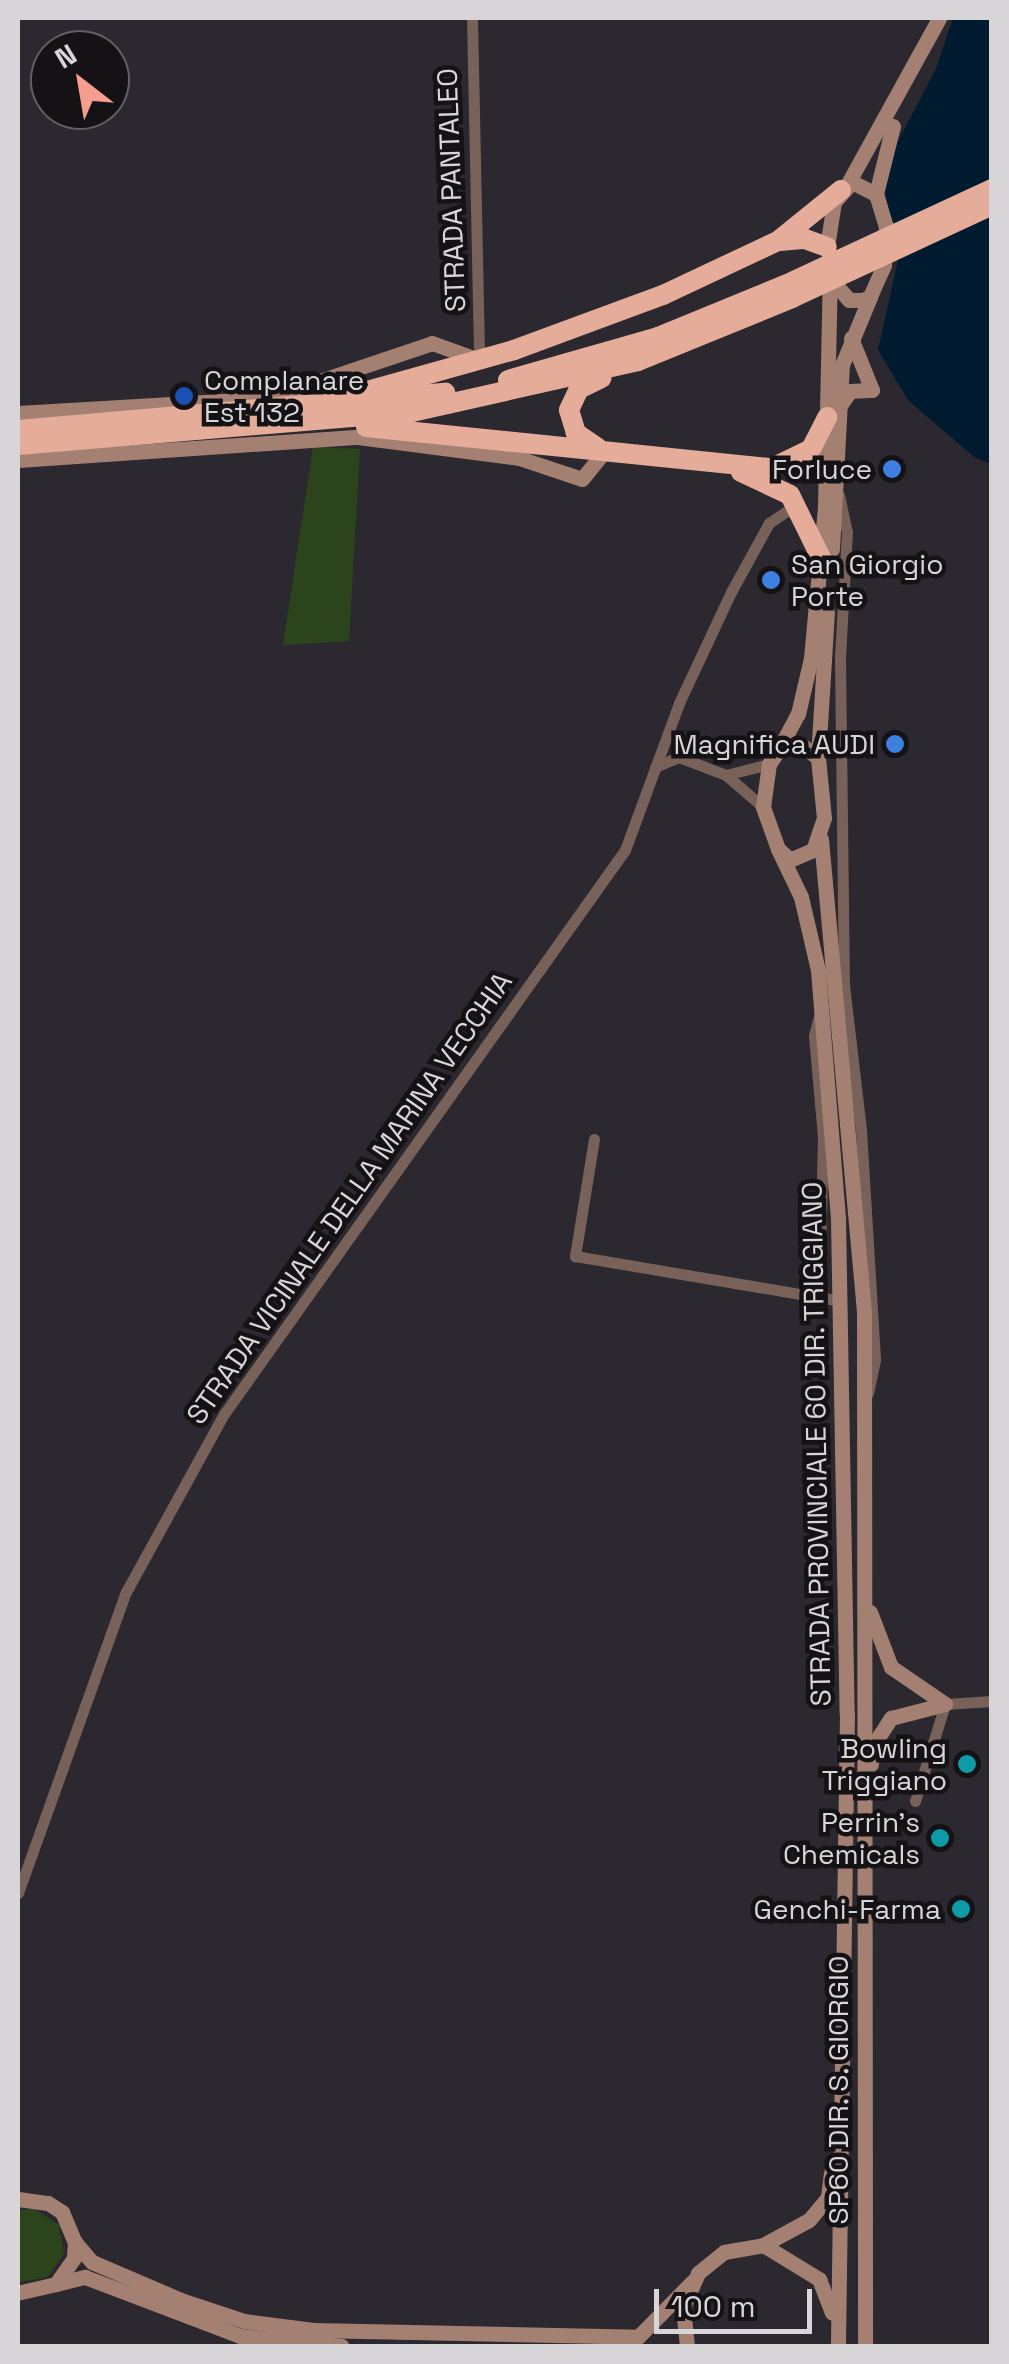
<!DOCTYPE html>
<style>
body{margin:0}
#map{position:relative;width:1009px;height:2364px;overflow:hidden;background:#2c282f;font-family:"Space Grotesk",sans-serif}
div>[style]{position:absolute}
.green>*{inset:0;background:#2b441c}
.water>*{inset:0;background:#001a30}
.street>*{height:11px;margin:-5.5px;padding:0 5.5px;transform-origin:5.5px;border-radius:5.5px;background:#786159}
.secondary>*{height:15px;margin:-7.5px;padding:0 7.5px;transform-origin:7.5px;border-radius:7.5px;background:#a48073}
.highway>*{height:20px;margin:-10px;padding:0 10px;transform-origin:10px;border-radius:10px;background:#e5ad99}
.highway-bridge>*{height:20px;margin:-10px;padding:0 10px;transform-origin:10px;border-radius:10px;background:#e5ad99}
.dots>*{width:28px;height:28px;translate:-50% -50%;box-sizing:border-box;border:5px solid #141215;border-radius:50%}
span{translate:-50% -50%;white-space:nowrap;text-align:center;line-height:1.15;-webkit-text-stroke:9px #141215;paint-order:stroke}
.street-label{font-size:28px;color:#d8d5d9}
.poi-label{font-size:28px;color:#d8d5d9}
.left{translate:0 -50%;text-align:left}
.right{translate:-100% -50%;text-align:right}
.frame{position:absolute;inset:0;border:20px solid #d8d5d9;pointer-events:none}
.north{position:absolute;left:30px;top:30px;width:100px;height:100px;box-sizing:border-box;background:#141215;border:2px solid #626063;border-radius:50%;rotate:329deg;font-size:28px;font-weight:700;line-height:40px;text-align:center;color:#d8d5d9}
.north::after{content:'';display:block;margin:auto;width:35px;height:45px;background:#f59d8e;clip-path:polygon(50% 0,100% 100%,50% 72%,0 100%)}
.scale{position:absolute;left:654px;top:2289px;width:158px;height:45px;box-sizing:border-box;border:5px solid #d8d5d9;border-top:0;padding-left:12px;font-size:30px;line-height:35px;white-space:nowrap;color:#d8d5d9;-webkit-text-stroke:8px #141215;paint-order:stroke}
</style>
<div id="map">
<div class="green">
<div style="clip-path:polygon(313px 447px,360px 449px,349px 641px,283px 645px)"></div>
<div style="clip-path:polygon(35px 2209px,59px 2225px,64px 2253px,48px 2277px,19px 2282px,18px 2210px)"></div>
</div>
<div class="water">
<div style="clip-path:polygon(953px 18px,991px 18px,991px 464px,974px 457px,908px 400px,878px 350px,898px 260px,885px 189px,888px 160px,936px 69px)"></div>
</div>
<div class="street">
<div style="left:472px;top:18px;width:342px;rotate:88.8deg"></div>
<div style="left:839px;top:495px;width:38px;rotate:78deg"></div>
<div style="left:847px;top:532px;width:126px;rotate:93.2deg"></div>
<div style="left:840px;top:658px;width:327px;rotate:89.3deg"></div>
<div style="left:844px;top:985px;width:146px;rotate:83.3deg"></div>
<div style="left:861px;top:1130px;width:230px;rotate:86.5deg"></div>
<div style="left:875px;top:1360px;width:34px;rotate:102deg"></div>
<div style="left:655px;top:767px;width:26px;rotate:-23deg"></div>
<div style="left:679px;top:757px;width:50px;rotate:21deg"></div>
<div style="left:726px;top:775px;width:44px;rotate:-14.3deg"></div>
<div style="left:726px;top:775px;width:49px;rotate:40.9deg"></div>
<div style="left:819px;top:1016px;width:21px;rotate:104deg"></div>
<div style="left:814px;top:1036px;width:100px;rotate:84.9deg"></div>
<div style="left:823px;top:1136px;width:163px;rotate:91.4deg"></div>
<div style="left:594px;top:1139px;width:119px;rotate:99.2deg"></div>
<div style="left:575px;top:1256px;width:270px;rotate:9.6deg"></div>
<div style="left:915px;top:1801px;width:102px;rotate:-72.8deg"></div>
<div style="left:945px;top:1704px;width:47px;rotate:-3.7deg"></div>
<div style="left:18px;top:1893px;width:320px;rotate:-70.3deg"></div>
<div style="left:126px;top:1592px;width:203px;rotate:-61.2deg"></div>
<div style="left:224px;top:1414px;width:692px;rotate:-54.59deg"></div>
<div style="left:625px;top:850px;width:157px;rotate:-69.8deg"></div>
<div style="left:679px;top:703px;width:123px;rotate:-64.9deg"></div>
<div style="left:731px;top:592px;width:79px;rotate:-61.2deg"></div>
<div style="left:769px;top:523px;width:34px;rotate:-34deg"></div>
</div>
<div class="secondary">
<div style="left:852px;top:182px;width:27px;rotate:27deg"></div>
<div style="left:876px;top:194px;width:34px;rotate:73deg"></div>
<div style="left:886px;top:226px;width:39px;rotate:93deg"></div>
<div style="left:884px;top:265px;width:35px;rotate:114deg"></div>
<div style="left:870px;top:297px;width:9px;rotate:159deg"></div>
<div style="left:862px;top:300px;width:13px;rotate:180deg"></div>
<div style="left:849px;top:300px;width:20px;rotate:-131deg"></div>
<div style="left:836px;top:285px;width:39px;rotate:-103deg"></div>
<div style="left:827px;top:247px;width:46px;rotate:-81.2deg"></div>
<div style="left:834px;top:202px;width:27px;rotate:-48deg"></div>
<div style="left:847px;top:185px;width:191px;rotate:-61.1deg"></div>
<div style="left:876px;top:194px;width:70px;rotate:-76deg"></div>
<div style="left:841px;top:404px;width:16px;rotate:-55deg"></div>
<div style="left:850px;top:391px;width:22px;rotate:-3deg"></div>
<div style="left:872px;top:390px;width:56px;rotate:-112deg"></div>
<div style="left:18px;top:413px;width:251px;rotate:-3.4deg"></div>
<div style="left:269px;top:398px;width:172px;rotate:-18.6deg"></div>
<div style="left:432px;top:343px;width:50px;rotate:19.9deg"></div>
<div style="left:18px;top:460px;width:341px;rotate:-3.9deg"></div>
<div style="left:358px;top:437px;width:162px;rotate:7.4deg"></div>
<div style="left:519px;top:458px;width:66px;rotate:18.4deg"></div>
<div style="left:582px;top:479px;width:36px;rotate:-51deg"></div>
<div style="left:832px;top:549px;width:184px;rotate:-86.9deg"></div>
<div style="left:842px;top:365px;width:74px;rotate:-67.6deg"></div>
<div style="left:799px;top:743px;width:24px;rotate:38deg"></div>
<div style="left:818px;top:758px;width:60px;rotate:84.3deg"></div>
<div style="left:824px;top:818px;width:34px;rotate:109deg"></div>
<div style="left:813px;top:850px;width:25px;rotate:157deg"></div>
<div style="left:790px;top:860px;width:16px;rotate:-137deg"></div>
<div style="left:778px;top:849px;width:45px;rotate:-109.7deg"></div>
<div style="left:763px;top:807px;width:43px;rotate:-82.1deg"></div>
<div style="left:769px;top:764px;width:18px;rotate:-56deg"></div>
<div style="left:779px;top:749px;width:21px;rotate:-17deg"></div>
<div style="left:779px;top:749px;width:40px;rotate:-62deg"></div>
<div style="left:798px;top:714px;width:57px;rotate:-76.9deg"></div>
<div style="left:811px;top:658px;width:152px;rotate:-84.7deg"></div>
<div style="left:825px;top:507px;width:235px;rotate:-88.8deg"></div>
<div style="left:818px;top:758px;width:146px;rotate:-86.5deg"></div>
<div style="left:821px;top:839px;width:475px;rotate:84.8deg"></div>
<div style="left:864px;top:1312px;width:1034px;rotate:89.94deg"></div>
<div style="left:778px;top:849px;width:53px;rotate:64.4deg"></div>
<div style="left:801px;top:897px;width:75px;rotate:76.9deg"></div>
<div style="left:818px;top:970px;width:249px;rotate:85.4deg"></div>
<div style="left:838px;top:1218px;width:496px;rotate:89deg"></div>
<div style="left:847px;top:1714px;width:632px;rotate:90.82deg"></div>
<div style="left:870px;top:1612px;width:59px;rotate:69.1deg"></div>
<div style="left:891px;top:1667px;width:65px;rotate:34.4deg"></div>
<div style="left:871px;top:1764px;width:17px;rotate:-87deg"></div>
<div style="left:872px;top:1747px;width:35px;rotate:-57deg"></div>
<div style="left:891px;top:1718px;width:56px;rotate:-14.5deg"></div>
<div style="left:18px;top:2199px;width:30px;rotate:8deg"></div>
<div style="left:48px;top:2203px;width:17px;rotate:33deg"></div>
<div style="left:62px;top:2212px;width:33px;rotate:67deg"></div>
<div style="left:75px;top:2242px;width:16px;rotate:94deg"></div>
<div style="left:74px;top:2258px;width:32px;rotate:125deg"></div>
<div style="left:56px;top:2284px;width:39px;rotate:167deg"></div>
<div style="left:75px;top:2242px;width:26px;rotate:50deg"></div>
<div style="left:92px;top:2262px;width:97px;rotate:23.1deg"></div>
<div style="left:181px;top:2300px;width:66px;rotate:18.4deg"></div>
<div style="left:244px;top:2321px;width:70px;rotate:7.4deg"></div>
<div style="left:313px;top:2330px;width:325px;rotate:1.2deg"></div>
<div style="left:638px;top:2337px;width:77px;rotate:-45.5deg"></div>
<div style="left:763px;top:2245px;width:66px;rotate:31.3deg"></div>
<div style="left:819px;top:2279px;width:36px;rotate:69deg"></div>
<div style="left:56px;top:2284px;width:30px;rotate:-14deg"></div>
<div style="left:85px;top:2277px;width:166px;rotate:20.8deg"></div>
<div style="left:240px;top:2336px;width:102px;rotate:5.6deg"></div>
<div style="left:687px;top:2346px;width:39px;rotate:-96deg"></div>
<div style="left:683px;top:2307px;width:37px;rotate:-66deg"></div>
<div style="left:698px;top:2273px;width:33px;rotate:-39deg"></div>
<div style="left:724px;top:2252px;width:40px;rotate:-10deg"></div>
<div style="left:763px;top:2245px;width:52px;rotate:-28.5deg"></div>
<div style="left:809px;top:2220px;width:30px;rotate:-50deg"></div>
<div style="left:828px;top:2197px;width:24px;rotate:-83deg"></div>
</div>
<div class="highway">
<div style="left:780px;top:241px;width:25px;rotate:-5deg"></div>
<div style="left:805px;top:239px;width:23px;rotate:20deg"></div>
<div style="left:508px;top:380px;width:156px;rotate:-16deg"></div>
<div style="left:658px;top:337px;width:137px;rotate:-22.3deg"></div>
<div style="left:364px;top:392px;width:156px;rotate:-15.6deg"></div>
<div style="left:514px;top:350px;width:159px;rotate:-20.3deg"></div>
<div style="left:663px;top:295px;width:127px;rotate:-25.2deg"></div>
<div style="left:778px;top:241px;width:81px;rotate:-39deg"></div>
<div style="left:366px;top:427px;width:408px;rotate:5.8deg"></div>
<div style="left:772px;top:468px;width:43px;rotate:-26deg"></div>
<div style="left:811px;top:449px;width:36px;rotate:-63deg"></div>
<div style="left:18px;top:430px;width:429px;rotate:-5deg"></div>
<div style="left:18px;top:445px;width:395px;rotate:-4.8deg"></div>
<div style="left:412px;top:412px;width:232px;rotate:-12.7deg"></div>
<div style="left:638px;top:361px;width:166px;rotate:-22.2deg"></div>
<div style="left:598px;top:448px;width:27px;rotate:-146deg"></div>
<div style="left:576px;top:433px;width:24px;rotate:-107deg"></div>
<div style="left:569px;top:410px;width:23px;rotate:-65deg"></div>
<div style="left:579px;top:389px;width:25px;rotate:-26deg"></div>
<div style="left:741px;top:472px;width:54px;rotate:25.1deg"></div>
<div style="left:790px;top:495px;width:72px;rotate:63.8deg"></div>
</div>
<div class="highway-bridge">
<div style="left:785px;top:285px;width:228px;rotate:-24.9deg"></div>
<div style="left:792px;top:298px;width:221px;rotate:-24.9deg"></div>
</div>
<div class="dots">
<div style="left:184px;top:396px;background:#1a4fb4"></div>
<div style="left:892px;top:469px;background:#3f7fe0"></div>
<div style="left:771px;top:580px;background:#3f7fe0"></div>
<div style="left:895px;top:744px;background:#3f7fe0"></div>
<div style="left:967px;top:1764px;background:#0f9aa8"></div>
<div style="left:940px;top:1838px;background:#0f9aa8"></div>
<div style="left:961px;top:1909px;background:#0f9aa8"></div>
</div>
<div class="street-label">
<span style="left:451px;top:190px;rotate:-92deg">STRADA PANTALEO</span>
<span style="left:349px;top:1198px;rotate:-55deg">STRADA VICINALE DELLA MARINA VECCHIA</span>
<span style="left:816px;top:1444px;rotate:-91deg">STRADA PROVINCIALE 60 DIR. TRIGGIANO</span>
<span style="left:838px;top:2090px;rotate:-90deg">SP60 DIR. S. GIORGIO</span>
</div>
<div class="poi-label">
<span class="left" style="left:204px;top:396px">Complanare<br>Est 132</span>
<span class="right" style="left:872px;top:469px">Forluce</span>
<span class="left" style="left:791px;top:580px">San Giorgio<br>Porte</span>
<span class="right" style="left:875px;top:744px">Magnifica AUDI</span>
<span class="right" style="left:947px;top:1764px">Bowling<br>Triggiano</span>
<span class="right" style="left:920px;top:1838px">Perrin's<br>Chemicals</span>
<span class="right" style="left:941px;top:1909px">Genchi-Farma</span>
</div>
<div class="frame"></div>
<div class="north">N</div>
<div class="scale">100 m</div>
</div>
